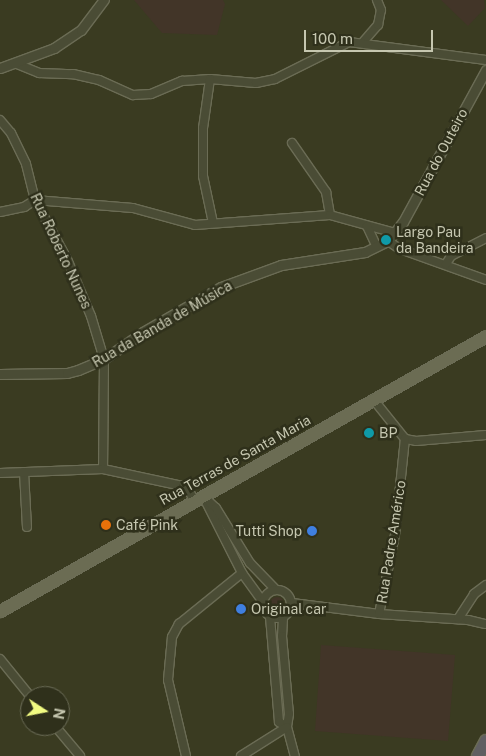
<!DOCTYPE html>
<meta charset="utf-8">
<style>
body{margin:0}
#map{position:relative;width:486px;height:756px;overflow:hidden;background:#3a3b21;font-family:"Public Sans",sans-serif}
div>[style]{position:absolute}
.green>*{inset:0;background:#423528}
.round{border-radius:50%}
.roads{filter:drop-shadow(1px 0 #6b6c55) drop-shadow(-1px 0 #6b6c55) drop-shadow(0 1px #6b6c55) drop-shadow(0 -1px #6b6c55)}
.minor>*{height:8px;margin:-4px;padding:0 4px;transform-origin:4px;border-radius:4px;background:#4a4c35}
.minor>.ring{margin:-4px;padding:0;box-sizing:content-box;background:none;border:8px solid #4a4c35;border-radius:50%}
.tertiary>*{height:9px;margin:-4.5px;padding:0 4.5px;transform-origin:4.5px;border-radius:4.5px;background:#4a4c35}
.primary>*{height:11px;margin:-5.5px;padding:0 5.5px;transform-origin:5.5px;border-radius:5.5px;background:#6b6c53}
.trunk>*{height:12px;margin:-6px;padding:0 6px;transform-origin:6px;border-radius:6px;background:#605f62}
.dots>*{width:14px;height:14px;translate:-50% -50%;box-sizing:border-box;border:2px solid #2f301b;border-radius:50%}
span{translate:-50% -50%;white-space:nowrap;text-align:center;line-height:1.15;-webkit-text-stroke:5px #2f301b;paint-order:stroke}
.street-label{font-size:14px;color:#c6c7b0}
.poi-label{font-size:14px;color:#c6c7b0}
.left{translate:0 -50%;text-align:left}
.right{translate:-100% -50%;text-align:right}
.north{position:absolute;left:20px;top:686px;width:50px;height:50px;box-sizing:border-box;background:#2f301b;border:1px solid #6b6c57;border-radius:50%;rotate:101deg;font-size:14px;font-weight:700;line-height:20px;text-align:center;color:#c6c7b0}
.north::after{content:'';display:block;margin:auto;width:18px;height:22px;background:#f1fb82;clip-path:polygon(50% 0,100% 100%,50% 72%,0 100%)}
.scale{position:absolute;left:304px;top:30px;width:129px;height:22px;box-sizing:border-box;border:2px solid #c6c7b0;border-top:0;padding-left:6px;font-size:15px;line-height:18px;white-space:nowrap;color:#c6c7b0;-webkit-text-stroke:4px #2f301b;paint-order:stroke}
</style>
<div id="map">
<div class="green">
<div style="clip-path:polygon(134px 0,223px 0,225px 4px,217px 35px,162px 33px)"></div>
<div style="clip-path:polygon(441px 0,484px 0,485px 8px,468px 26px)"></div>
<div class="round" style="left:270px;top:597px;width:14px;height:14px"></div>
<div style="clip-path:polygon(321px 645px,455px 655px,448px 741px,315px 731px)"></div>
</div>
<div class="roads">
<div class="minor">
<div style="left:363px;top:42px;width:23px;rotate:-49deg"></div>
<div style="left:378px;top:25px;width:15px;rotate:-79deg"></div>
<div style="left:381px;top:10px;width:11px;rotate:-112deg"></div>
<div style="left:17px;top:64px;width:24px;rotate:22deg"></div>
<div style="left:39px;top:73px;width:34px;rotate:2deg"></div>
<div style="left:73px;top:74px;width:27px;rotate:13deg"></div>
<div style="left:99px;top:80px;width:37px;rotate:24deg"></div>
<div style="left:133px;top:95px;width:18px;rotate:-3deg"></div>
<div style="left:151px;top:94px;width:34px;rotate:-23deg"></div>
<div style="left:182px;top:81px;width:28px;rotate:-4deg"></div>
<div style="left:210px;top:79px;width:46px;rotate:5deg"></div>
<div style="left:256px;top:83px;width:19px;rotate:-12deg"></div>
<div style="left:275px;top:79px;width:83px;rotate:-26.6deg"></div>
<div style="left:349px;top:42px;width:138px;rotate:7.5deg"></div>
<div style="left:210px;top:79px;width:49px;rotate:98.1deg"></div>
<div style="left:203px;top:128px;width:48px;rotate:90deg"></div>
<div style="left:203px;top:176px;width:48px;rotate:78deg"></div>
<div style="left:0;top:120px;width:17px;rotate:50deg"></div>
<div style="left:11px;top:133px;width:34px;rotate:64deg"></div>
<div style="left:26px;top:164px;width:37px;rotate:76deg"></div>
<div style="left:35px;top:200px;width:67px;rotate:61.5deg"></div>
<div style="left:67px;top:259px;width:62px;rotate:67.2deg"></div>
<div style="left:91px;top:316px;width:45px;rotate:73.2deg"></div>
<div style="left:104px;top:359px;width:110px;rotate:90.5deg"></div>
<div style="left:292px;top:143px;width:60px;rotate:55.2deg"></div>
<div style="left:326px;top:192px;width:23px;rotate:80deg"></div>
<div style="left:35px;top:200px;width:98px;rotate:4.7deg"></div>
<div style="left:133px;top:208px;width:64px;rotate:15.3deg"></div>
<div style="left:195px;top:225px;width:135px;rotate:-4.2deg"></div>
<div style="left:330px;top:215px;width:67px;rotate:15.5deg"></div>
<div style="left:0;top:212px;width:25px;rotate:-12deg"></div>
<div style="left:24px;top:207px;width:13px;rotate:-32deg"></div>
<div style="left:367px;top:226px;width:23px;rotate:65deg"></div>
<div style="left:388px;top:241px;width:14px;rotate:34deg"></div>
<div style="left:400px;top:249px;width:91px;rotate:19.8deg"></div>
<div style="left:446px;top:264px;width:9px;rotate:-58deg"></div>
<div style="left:451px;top:256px;width:39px;rotate:-27deg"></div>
<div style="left:373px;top:399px;width:51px;rotate:51.3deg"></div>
<div style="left:405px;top:439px;width:11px;rotate:10deg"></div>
<div style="left:416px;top:441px;width:70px;rotate:-4.9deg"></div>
<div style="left:24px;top:472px;width:55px;rotate:86.9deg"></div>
<div style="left:0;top:473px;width:103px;rotate:-2.2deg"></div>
<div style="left:103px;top:469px;width:86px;rotate:12.1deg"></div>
<div style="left:187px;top:487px;width:15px;rotate:62deg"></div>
<div style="left:203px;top:496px;width:86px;rotate:63.1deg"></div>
<div style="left:242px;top:573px;width:36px;rotate:54deg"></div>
<div style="left:204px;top:497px;width:16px;rotate:43deg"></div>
<div style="left:216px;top:508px;width:65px;rotate:58.3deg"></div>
<div style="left:250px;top:563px;width:37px;rotate:46deg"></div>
<div class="ring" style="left:263px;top:590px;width:20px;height:20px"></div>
<div style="left:292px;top:603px;width:88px;rotate:7.2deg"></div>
<div style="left:379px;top:614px;width:89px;rotate:3.9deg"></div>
<div style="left:468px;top:620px;width:18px;rotate:13deg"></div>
<div style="left:379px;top:614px;width:81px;rotate:-78.6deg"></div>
<div style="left:395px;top:535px;width:97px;rotate:-84.1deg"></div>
<div style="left:270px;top:617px;width:105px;rotate:85.1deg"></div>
<div style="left:279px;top:722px;width:9px;rotate:32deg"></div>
<div style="left:283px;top:618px;width:18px;rotate:93deg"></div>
<div style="left:282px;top:636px;width:78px;rotate:84.9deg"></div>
<div style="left:289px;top:714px;width:13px;rotate:99deg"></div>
<div style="left:287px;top:727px;width:30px;rotate:75deg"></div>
<div style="left:458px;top:619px;width:30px;rotate:-57deg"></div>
<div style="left:474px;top:594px;width:15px;rotate:-37deg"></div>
<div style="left:0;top:659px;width:48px;rotate:51deg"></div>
<div style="left:55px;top:726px;width:39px;rotate:50deg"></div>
<div style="left:186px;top:756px;width:78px;rotate:-103.3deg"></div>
<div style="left:168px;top:680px;width:43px;rotate:-84.7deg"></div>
<div style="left:172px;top:637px;width:15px;rotate:-62deg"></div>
<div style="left:179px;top:624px;width:81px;rotate:-39deg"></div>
<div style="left:241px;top:756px;width:54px;rotate:-32.2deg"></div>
</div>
<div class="tertiary">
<div style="left:0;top:68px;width:58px;rotate:-20.3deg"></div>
<div style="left:54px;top:48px;width:32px;rotate:-34deg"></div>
<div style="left:81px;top:30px;width:38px;rotate:-53deg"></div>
<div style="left:0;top:374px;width:67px;rotate:-0.9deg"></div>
<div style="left:67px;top:373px;width:11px;rotate:-15deg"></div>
<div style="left:78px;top:370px;width:28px;rotate:-23deg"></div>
<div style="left:104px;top:359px;width:47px;rotate:-34.7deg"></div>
<div style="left:143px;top:332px;width:90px;rotate:-30deg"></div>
<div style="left:221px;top:287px;width:64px;rotate:-20.1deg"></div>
<div style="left:281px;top:265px;width:85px;rotate:-8.8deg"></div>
<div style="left:365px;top:252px;width:25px;rotate:-26deg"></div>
<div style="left:388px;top:241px;width:24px;rotate:-52deg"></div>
<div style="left:403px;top:222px;width:173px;rotate:-61.4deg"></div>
</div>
<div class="primary">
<div style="left:0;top:611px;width:558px;rotate:-29.5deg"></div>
</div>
<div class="trunk">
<div style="left:478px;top:756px;width:17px;rotate:-62deg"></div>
</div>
</div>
<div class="dots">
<div style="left:386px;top:240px;background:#0f9aa8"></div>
<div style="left:369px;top:433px;background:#0f9aa8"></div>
<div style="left:106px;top:525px;background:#e8710a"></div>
<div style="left:312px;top:531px;background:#3f7fe0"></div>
<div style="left:241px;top:609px;background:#3f7fe0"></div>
</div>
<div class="street-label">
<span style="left:441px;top:152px;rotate:-62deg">Rua do Outeiro</span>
<span style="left:61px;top:251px;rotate:65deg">Rua Roberto Nunes</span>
<span style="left:162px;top:324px;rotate:-30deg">Rua da Banda de Música</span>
<span style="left:235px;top:460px;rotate:-29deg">Rua Terras de Santa Maria</span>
<span style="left:391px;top:542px;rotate:-81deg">Rua Padre Américo</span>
</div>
<div class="poi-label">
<span class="left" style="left:396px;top:240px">Largo Pau<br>da Bandeira</span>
<span class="left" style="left:379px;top:433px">BP</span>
<span class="left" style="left:116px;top:525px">Café Pink</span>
<span class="right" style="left:302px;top:531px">Tutti Shop</span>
<span class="left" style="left:251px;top:609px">Original car</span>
</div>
<div class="north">N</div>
<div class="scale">100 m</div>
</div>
